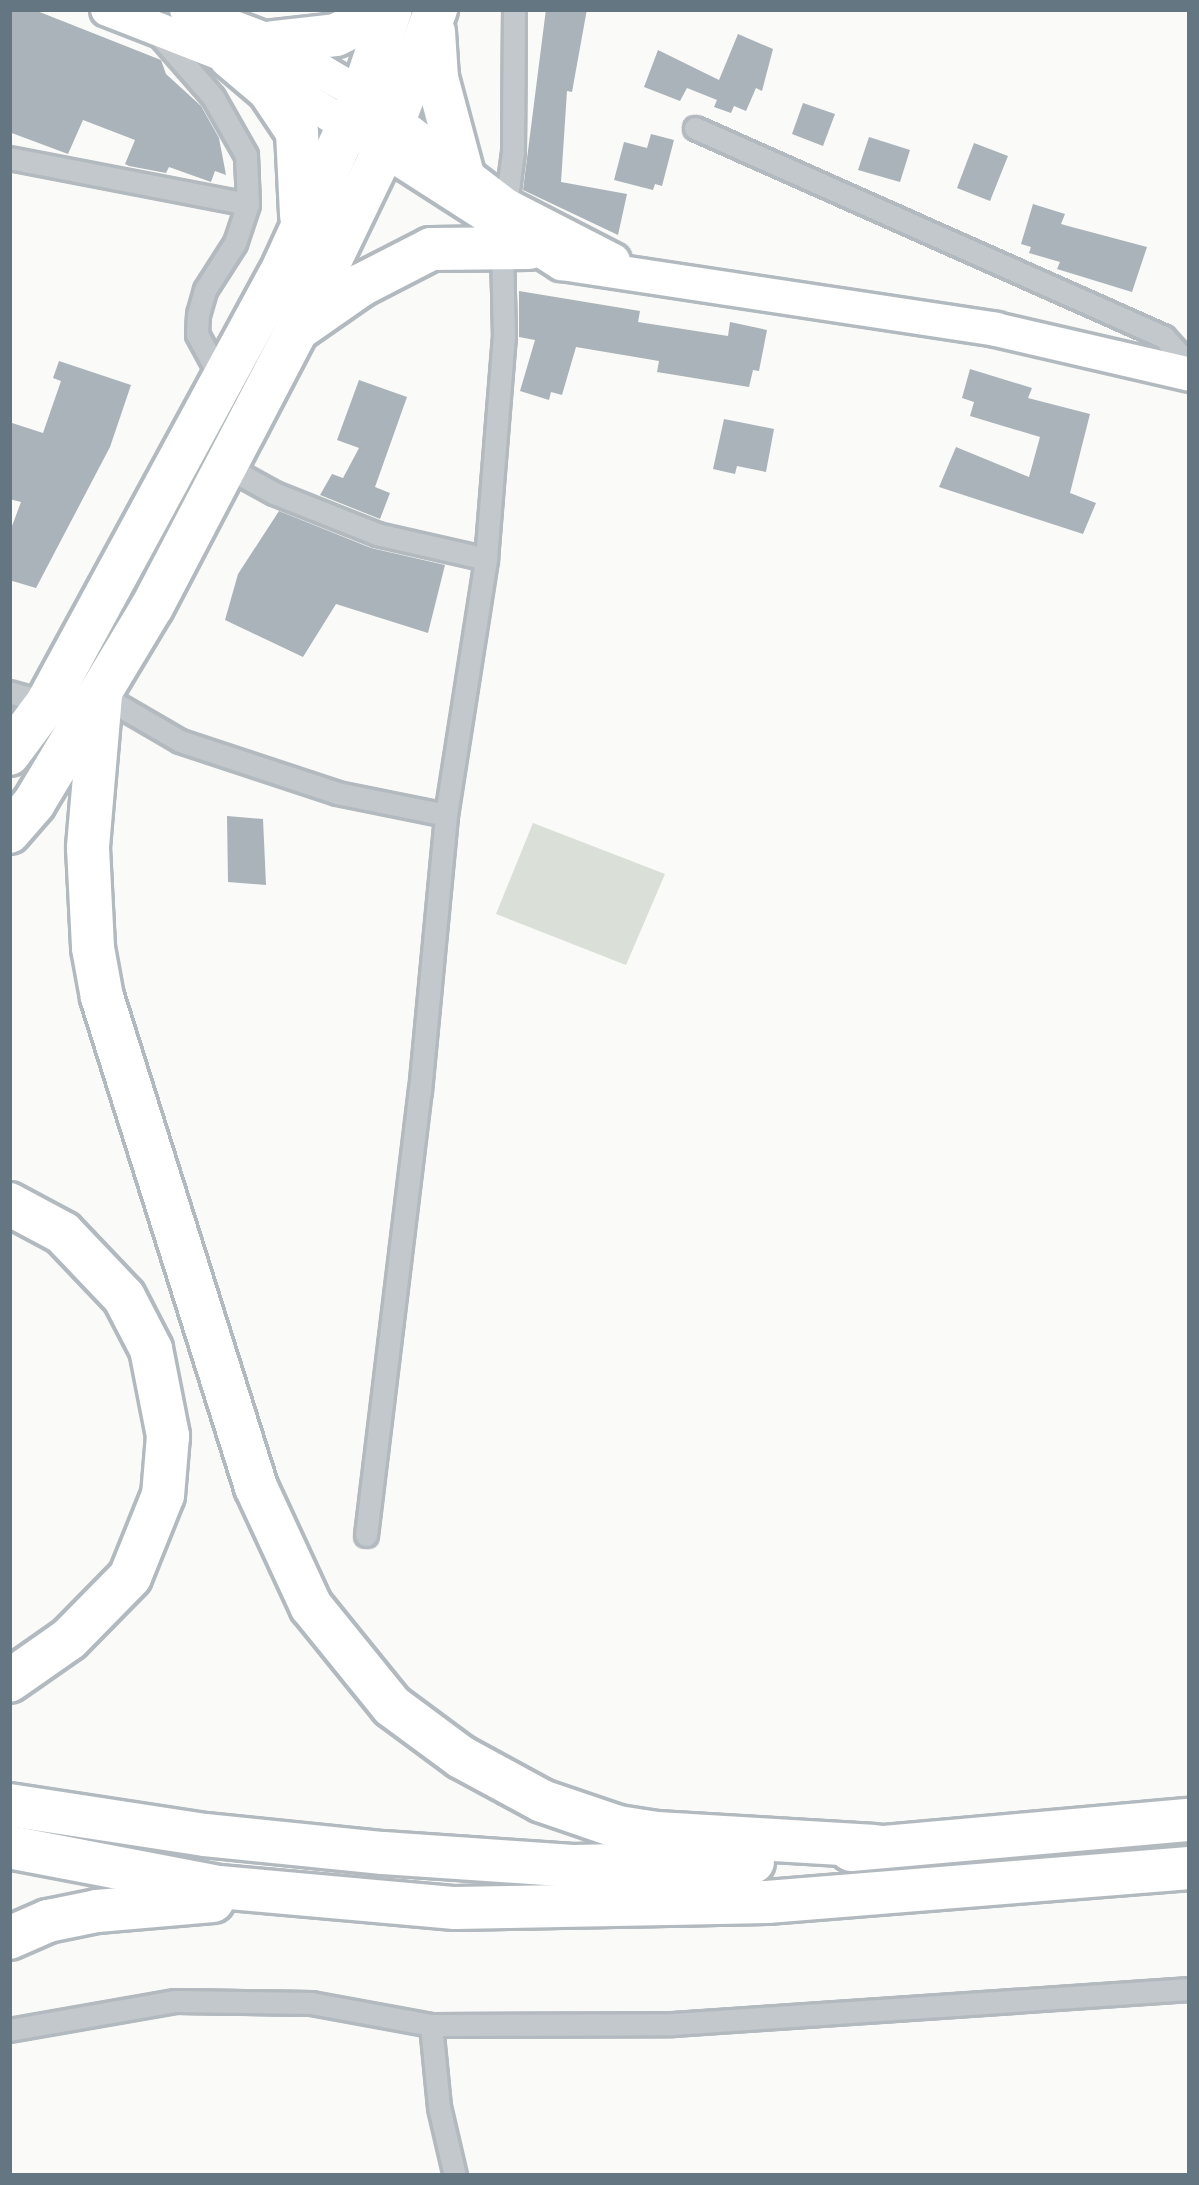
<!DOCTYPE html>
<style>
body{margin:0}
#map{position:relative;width:1199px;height:2185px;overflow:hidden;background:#fafaf8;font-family:Rubik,sans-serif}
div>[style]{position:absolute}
.green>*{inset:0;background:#dadfd7}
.building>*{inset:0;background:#aab3b9}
.roads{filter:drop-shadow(3px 0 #b3babf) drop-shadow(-3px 0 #b3babf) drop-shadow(0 3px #b3babf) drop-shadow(0 -3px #b3babf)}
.street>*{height:21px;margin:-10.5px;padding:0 10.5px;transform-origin:10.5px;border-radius:10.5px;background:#c3c8cc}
.secondary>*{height:33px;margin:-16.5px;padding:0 16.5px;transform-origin:16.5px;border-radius:16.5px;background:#fff}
.highway>*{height:42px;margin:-21px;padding:0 21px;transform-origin:21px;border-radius:21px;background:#fff}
span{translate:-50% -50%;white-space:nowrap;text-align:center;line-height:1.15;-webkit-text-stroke:12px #fff;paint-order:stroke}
.frame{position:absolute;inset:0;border:12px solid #657683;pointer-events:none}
</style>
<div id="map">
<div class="green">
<div style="clip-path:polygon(533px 823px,665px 874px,626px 965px,496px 914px)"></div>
</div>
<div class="building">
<div style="clip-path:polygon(9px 9px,32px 9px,161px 60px,166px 74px,201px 106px,219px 138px,226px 175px,215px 171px,211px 182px,169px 167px,166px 173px,129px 166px,125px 164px,135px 140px,83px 120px,68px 154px,9px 132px)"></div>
<div style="clip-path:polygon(546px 9px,587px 9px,572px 92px,567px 91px,561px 182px,627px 194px,618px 235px,523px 190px)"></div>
<div style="clip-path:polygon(738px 34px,773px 49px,762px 91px,756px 88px,746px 111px,734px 106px,731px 113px,714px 107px,717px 100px,687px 88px,680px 101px,644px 87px,658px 50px,719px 80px)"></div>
<div style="clip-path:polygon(803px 103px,835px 114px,823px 146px,792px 134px)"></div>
<div style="clip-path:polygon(651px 134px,674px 140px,662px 186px,655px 184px,653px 190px,614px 180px,624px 142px,647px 148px)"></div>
<div style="clip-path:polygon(869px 137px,910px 150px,900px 182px,858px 170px)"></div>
<div style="clip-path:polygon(974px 143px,1008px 156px,990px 201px,957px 188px)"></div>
<div style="clip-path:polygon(1033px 204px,1065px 214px,1061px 224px,1068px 226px,1147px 247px,1132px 292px,1057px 269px,1060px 262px,1029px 253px,1031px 247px,1021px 244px)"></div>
<div style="clip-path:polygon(519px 291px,640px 311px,638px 322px,728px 336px,730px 322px,767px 330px,759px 371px,753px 370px,749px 387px,657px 372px,659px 361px,576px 347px,562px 395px,551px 392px,549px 400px,520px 391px,535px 340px,519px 337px)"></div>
<div style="clip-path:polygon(59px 361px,131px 385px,110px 447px,36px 588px,9px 580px,9px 534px,21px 502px,9px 499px,9px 422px,43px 433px,61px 381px,53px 378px)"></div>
<div style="clip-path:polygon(970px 369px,1032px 388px,1028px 398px,1090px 414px,1070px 493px,1096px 503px,1083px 534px,939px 487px,956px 447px,1029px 477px,1040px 437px,970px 416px,974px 402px,962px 398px)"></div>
<div style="clip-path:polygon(359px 380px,407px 397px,375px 487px,390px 493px,380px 519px,320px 495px,332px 474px,343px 478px,359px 448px,337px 440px)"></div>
<div style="clip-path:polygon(724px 419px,774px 429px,766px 472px,737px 466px,735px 474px,713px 469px)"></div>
<div style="clip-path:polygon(279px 511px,371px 548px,445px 565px,428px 633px,336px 604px,303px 657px,225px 620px,238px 574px)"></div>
<div style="clip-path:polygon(227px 816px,263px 819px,266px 885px,228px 882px)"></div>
</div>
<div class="roads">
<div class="street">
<div style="left:159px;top:35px;width:82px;rotate:48.9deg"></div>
<div style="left:213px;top:97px;width:67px;rotate:60.4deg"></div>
<div style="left:246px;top:155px;width:49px;rotate:87.7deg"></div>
<div style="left:248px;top:204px;width:41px;rotate:108.4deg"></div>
<div style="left:235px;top:243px;width:56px;rotate:122.6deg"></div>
<div style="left:205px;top:290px;width:25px;rotate:106deg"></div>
<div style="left:198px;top:314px;width:20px;rotate:93deg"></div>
<div style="left:197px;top:334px;width:55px;rotate:61.6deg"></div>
<div style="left:695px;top:128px;width:513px;rotate:24.02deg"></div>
<div style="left:1164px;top:337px;width:39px;rotate:48deg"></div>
<div style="left:9px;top:158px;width:243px;rotate:10.9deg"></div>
<div style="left:506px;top:205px;width:53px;rotate:-82.5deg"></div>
<div style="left:513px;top:152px;width:143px;rotate:-89.6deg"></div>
<div style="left:225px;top:466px;width:56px;rotate:28.9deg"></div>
<div style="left:274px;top:493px;width:111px;rotate:21.7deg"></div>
<div style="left:377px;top:534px;width:112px;rotate:12.9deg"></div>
<div style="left:9px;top:692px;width:40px;rotate:16deg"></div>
<div style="left:101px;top:695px;width:91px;rotate:30.2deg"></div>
<div style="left:180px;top:741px;width:165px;rotate:18.3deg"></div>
<div style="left:337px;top:793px;width:111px;rotate:11.4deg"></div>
<div style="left:366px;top:1535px;width:447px;rotate:-83.1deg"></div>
<div style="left:420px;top:1091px;width:277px;rotate:-84.6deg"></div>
<div style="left:446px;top:815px;width:259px;rotate:-81.1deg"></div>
<div style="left:486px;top:559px;width:223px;rotate:-85.4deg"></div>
<div style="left:504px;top:337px;width:87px;rotate:-91.3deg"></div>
<div style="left:431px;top:2025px;width:82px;rotate:84.4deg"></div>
<div style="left:439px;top:2107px;width:71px;rotate:76.9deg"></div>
<div style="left:9px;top:2030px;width:169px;rotate:-9.9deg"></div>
<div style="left:176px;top:2001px;width:135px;rotate:0.8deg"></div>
<div style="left:311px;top:2003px;width:122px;rotate:10.4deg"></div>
<div style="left:431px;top:2025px;width:242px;rotate:-0.2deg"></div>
<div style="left:673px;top:2024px;width:518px;rotate:-3.87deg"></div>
</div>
<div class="secondary">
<div style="left:107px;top:9px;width:132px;rotate:21.3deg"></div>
<div style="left:230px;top:57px;width:62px;rotate:27.8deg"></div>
<div style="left:285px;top:86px;width:328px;rotate:32.7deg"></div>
<div style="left:561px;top:263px;width:439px;rotate:8.6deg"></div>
<div style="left:995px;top:329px;width:200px;rotate:13deg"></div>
<div style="left:186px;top:9px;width:93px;rotate:20.8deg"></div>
<div style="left:273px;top:42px;width:104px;rotate:30.8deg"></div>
<div style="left:362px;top:95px;width:181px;rotate:37.4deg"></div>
<div style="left:506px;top:205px;width:120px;rotate:27.2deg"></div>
</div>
<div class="highway">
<div style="left:434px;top:32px;width:46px;rotate:86.3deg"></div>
<div style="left:437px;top:78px;width:96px;rotate:75deg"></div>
<div style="left:273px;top:42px;width:63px;rotate:-6.3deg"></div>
<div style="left:336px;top:35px;width:58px;rotate:-26.6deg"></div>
<div style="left:230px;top:57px;width:51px;rotate:40.2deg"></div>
<div style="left:269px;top:90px;width:50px;rotate:56.3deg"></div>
<div style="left:297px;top:132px;width:83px;rotate:87.2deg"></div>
<div style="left:298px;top:329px;width:77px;rotate:-34.9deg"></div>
<div style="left:361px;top:285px;width:79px;rotate:-27.2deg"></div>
<div style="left:431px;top:249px;width:98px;rotate:-0.6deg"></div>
<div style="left:101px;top:695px;width:154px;rotate:94.9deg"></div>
<div style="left:88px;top:848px;width:100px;rotate:87.1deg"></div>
<div style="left:93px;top:948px;width:50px;rotate:79.6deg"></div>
<div style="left:102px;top:997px;width:514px;rotate:72.55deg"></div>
<div style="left:256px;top:1487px;width:131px;rotate:65.2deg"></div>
<div style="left:311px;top:1606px;width:129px;rotate:51deg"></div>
<div style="left:392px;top:1706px;width:86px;rotate:36.5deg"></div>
<div style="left:461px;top:1757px;width:92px;rotate:28.5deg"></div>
<div style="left:542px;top:1801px;width:80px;rotate:18.9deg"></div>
<div style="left:618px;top:1827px;width:39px;rotate:9deg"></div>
<div style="left:657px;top:1833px;width:218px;rotate:3.4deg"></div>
<div style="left:9px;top:754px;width:64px;rotate:-53.3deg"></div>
<div style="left:47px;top:703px;width:497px;rotate:-61.5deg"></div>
<div style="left:284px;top:266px;width:188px;rotate:-65.5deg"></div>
<div style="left:362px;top:95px;width:91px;rotate:-71.4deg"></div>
<div style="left:9px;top:832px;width:38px;rotate:-49deg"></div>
<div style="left:34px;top:803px;width:229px;rotate:-59deg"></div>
<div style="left:152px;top:607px;width:313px;rotate:-62.4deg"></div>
<div style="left:297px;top:330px;width:199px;rotate:-64.3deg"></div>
<div style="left:383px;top:151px;width:152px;rotate:-69.5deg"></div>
<div style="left:9px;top:1204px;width:61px;rotate:28.2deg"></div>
<div style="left:63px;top:1233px;width:88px;rotate:46.4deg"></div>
<div style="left:124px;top:1297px;width:59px;rotate:62.6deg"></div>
<div style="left:151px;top:1349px;width:89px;rotate:78.9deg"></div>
<div style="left:168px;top:1436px;width:59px;rotate:94.8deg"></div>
<div style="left:163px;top:1495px;width:88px;rotate:111.9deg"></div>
<div style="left:130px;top:1577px;width:87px;rotate:134.5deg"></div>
<div style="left:69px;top:1639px;width:73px;rotate:145deg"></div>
<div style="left:9px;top:1805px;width:198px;rotate:8.7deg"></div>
<div style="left:205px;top:1835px;width:179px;rotate:5.8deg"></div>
<div style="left:383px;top:1853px;width:190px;rotate:3.9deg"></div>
<div style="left:573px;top:1866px;width:180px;rotate:-1.3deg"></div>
<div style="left:9px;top:1847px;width:214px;rotate:10.8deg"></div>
<div style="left:219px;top:1887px;width:237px;rotate:5.1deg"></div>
<div style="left:455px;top:1908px;width:312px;rotate:-1.1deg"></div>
<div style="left:767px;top:1902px;width:424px;rotate:-4.6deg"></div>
<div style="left:851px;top:1850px;width:340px;rotate:-5.1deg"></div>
<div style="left:9px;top:1938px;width:43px;rotate:-23.6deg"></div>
<div style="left:48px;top:1921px;width:50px;rotate:-11.5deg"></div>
<div style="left:97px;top:1911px;width:116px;rotate:-4.9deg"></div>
</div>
</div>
<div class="frame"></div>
</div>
